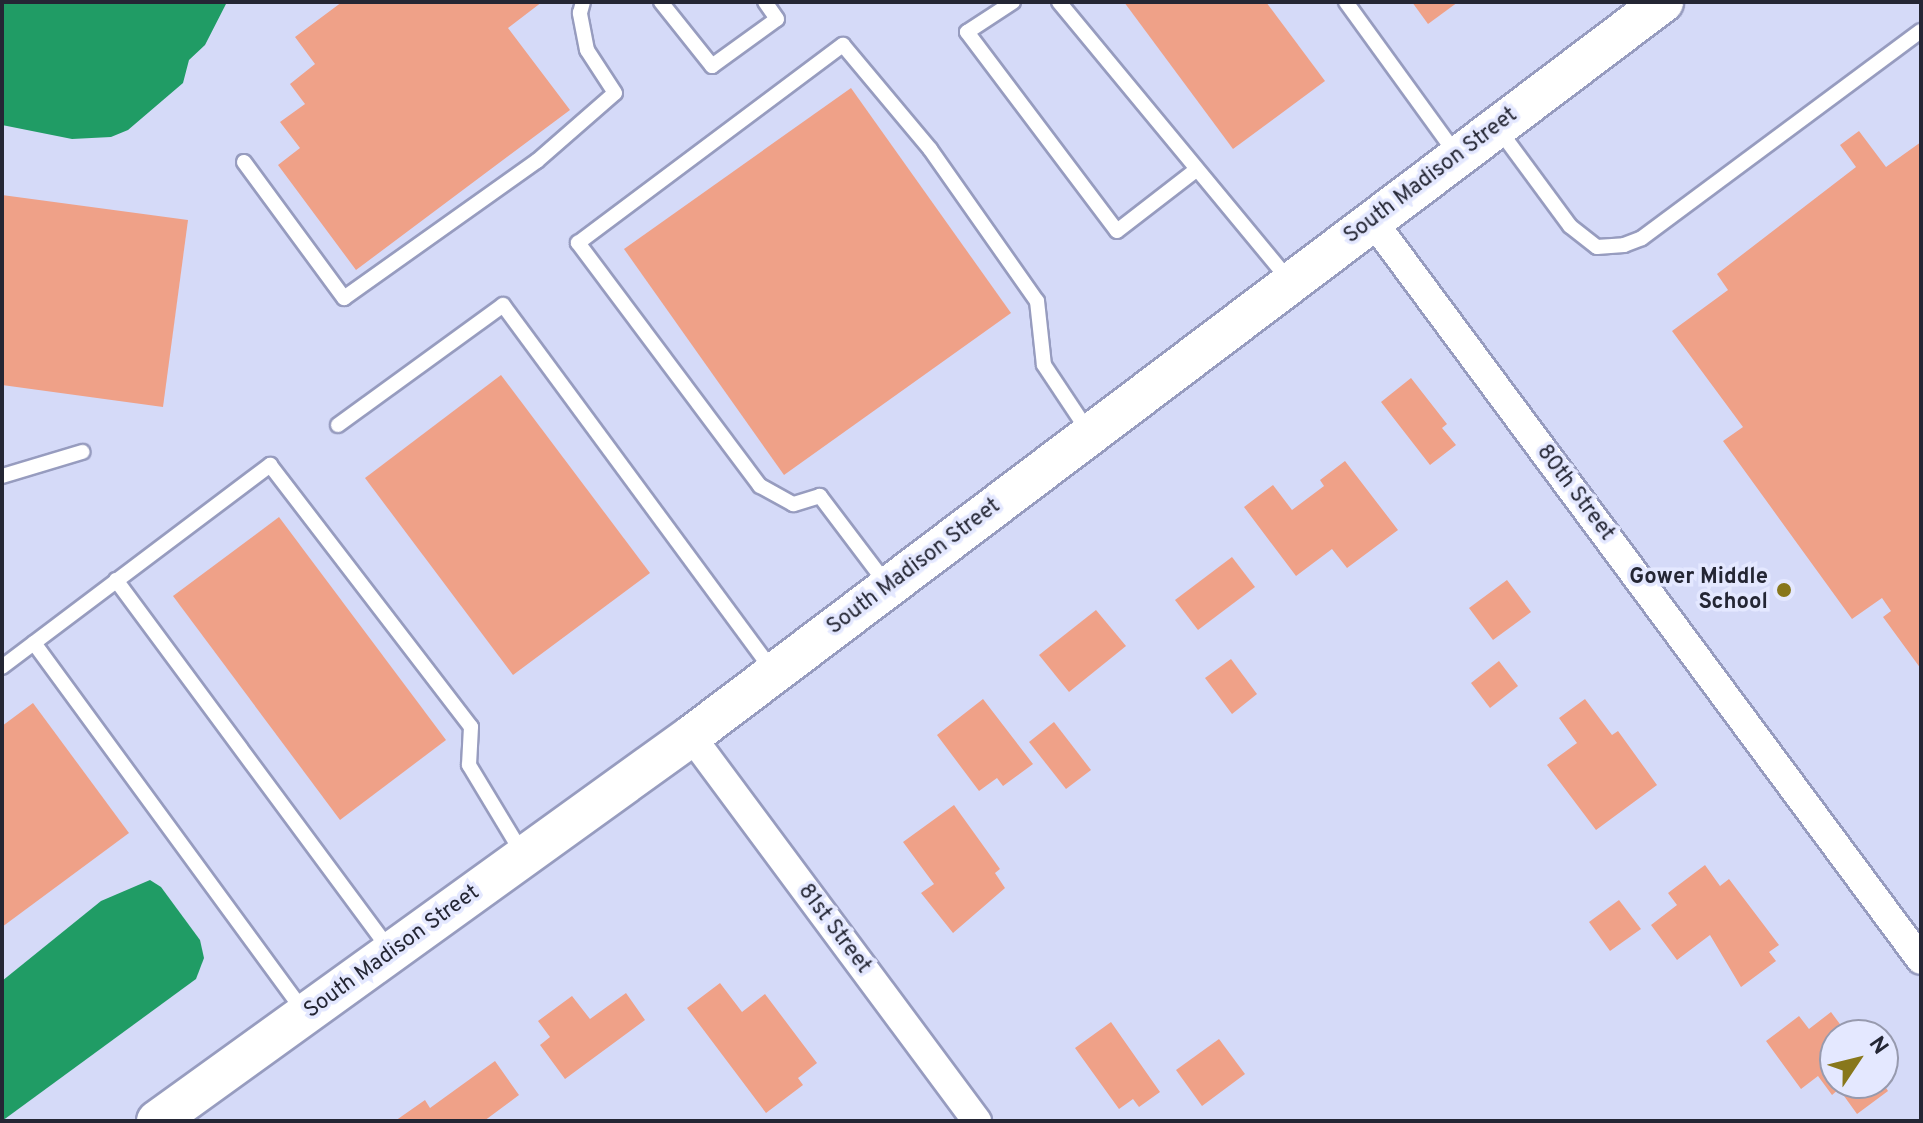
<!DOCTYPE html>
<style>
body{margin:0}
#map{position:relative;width:1923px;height:1123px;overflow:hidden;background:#d5daf8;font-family:Overpass,sans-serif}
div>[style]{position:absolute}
.water>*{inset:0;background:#209c65}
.building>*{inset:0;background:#efa188}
.roads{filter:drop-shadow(2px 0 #979cbf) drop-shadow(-2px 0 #979cbf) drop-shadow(0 2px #979cbf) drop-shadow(0 -2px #979cbf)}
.lane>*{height:14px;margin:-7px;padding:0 7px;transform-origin:7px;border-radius:7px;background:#fff}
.street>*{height:28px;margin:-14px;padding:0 14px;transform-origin:14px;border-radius:14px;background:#fff}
.secondary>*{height:40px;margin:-20px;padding:0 20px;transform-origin:20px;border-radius:20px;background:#fff}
.dots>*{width:22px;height:22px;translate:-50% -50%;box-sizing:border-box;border:4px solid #e4e8ff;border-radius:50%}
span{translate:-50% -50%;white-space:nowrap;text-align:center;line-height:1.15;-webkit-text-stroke:7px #e4e8ff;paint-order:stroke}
.street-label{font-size:22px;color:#242634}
.poi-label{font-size:22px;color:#242634;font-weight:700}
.right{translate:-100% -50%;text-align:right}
.frame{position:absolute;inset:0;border:4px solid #242634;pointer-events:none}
.north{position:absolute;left:1819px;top:1019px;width:80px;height:80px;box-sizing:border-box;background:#e4e8ff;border:2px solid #979aae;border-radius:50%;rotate:55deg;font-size:22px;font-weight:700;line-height:32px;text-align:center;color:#242634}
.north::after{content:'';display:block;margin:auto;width:28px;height:36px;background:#88771b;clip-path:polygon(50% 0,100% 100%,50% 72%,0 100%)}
</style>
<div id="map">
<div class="water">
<div style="clip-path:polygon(2px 2px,227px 2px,205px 45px,189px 60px,183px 83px,128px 130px,111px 137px,72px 139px,2px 125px)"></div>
<div style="clip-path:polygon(150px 880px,161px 887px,200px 940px,204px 958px,196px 979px,2px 1121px,2px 981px,101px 901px)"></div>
</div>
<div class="building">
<div style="clip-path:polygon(342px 2px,542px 2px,508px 28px,570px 110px,356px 270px,278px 165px,300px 148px,280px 122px,305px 104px,290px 84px,315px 64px,295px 37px)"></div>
<div style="clip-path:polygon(1124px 2px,1266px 2px,1325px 81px,1233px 149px)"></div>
<div style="clip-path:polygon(1412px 2px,1458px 2px,1428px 24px)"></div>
<div style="clip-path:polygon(851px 88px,1011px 313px,784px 475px,624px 249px)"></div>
<div style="clip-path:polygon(1859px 131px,1886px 167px,1921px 142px,1921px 669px,1883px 617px,1891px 611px,1882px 598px,1852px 619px,1723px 441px,1743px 427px,1672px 331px,1728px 290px,1717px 274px,1856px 167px,1840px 145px)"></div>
<div style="clip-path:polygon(2px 195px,188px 220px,163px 407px,2px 385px)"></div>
<div style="clip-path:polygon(501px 375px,650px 573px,513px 675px,365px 478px)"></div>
<div style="clip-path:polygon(1411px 378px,1447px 424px,1442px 428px,1456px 445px,1430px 465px,1381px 402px)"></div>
<div style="clip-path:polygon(1345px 461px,1398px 530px,1347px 568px,1332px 549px,1296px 576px,1244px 507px,1273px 485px,1292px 510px,1324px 486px,1320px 480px)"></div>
<div style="clip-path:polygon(279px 517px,446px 740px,340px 820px,173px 596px)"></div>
<div style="clip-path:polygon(1232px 557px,1255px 587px,1198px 630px,1175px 600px)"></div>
<div style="clip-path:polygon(1507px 580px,1531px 612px,1493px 640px,1469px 608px)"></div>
<div style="clip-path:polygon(1096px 610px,1126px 646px,1069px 692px,1039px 655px)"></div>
<div style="clip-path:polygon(1231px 659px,1257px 694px,1232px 714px,1205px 678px)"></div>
<div style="clip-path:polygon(1499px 661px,1518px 686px,1490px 708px,1471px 683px)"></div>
<div style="clip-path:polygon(983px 699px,1033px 764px,1003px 786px,997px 778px,979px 791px,937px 735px)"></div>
<div style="clip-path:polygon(1585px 699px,1612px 735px,1618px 731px,1657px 785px,1596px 830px,1547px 765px,1577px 743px,1559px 718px)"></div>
<div style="clip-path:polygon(33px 703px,129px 833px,2px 927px,2px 726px)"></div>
<div style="clip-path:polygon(1054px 722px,1091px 770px,1066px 789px,1029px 742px)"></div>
<div style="clip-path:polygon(954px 805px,1000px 869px,995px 873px,1005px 888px,953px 933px,921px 893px,934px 884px,903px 842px)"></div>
<div style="clip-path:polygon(1705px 865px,1720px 886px,1729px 879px,1779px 945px,1769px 952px,1776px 961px,1741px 987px,1710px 935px,1677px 960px,1651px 925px,1677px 905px,1668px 893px)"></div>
<div style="clip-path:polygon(1619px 900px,1641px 929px,1610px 951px,1589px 922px)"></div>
<div style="clip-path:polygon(720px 983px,742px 1012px,765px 994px,817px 1063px,798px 1078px,803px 1085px,766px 1113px,687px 1008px)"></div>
<div style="clip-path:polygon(626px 993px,645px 1020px,565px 1079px,540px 1045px,550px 1037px,538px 1021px,572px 996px,590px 1019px)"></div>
<div style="clip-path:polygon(1831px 1012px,1848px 1035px,1835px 1035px,1835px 1083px,1883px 1083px,1888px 1091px,1857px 1114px,1839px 1089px,1832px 1095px,1818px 1076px,1801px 1089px,1766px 1041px,1799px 1016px,1809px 1029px)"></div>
<div style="clip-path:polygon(1111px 1022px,1160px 1092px,1139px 1107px,1133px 1099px,1119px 1109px,1075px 1048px)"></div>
<div style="clip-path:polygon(1219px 1039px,1245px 1074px,1202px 1106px,1176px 1070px)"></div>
<div style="clip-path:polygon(495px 1061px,519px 1095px,484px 1121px,395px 1121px,425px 1100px,430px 1108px)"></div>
</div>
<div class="roads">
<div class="lane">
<div style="left:661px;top:2px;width:82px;rotate:51.4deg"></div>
<div style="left:712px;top:66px;width:80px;rotate:-35.9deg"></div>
<div style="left:777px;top:19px;width:21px;rotate:-125deg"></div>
<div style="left:1013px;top:2px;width:55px;rotate:146.9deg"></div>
<div style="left:967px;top:32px;width:249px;rotate:53deg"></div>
<div style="left:1117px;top:231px;width:100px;rotate:-37.7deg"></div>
<div style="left:1059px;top:2px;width:362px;rotate:50.4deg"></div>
<div style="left:1346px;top:2px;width:188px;rotate:54.1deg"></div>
<div style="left:1500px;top:131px;width:118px;rotate:53.6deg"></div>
<div style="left:1570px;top:226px;width:34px;rotate:38deg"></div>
<div style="left:1597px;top:247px;width:27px;rotate:-4deg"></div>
<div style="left:1624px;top:245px;width:19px;rotate:-21deg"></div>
<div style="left:1642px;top:238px;width:347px;rotate:-36.6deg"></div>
<div style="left:244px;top:162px;width:169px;rotate:53.7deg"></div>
<div style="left:344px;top:298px;width:237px;rotate:-35.4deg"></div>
<div style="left:537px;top:161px;width:103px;rotate:-41.1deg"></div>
<div style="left:615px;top:93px;width:51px;rotate:-123.1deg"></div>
<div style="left:587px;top:50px;width:38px;rotate:-101deg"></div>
<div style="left:580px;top:13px;width:11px;rotate:-75deg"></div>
<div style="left:338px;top:425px;width:204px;rotate:-36deg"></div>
<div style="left:503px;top:305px;width:453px;rotate:53.6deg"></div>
<div style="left:2px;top:476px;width:84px;rotate:-16.7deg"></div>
<div style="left:116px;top:580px;width:460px;rotate:53.5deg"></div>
<div style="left:888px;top:586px;width:113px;rotate:-127.1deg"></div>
<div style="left:820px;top:496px;width:28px;rotate:163deg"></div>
<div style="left:793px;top:504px;width:38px;rotate:-151deg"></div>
<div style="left:760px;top:486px;width:304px;rotate:-126.8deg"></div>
<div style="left:578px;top:243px;width:331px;rotate:-36.8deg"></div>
<div style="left:843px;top:45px;width:136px;rotate:50.1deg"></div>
<div style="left:930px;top:149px;width:186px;rotate:54.9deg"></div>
<div style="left:1037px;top:301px;width:64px;rotate:83.8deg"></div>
<div style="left:1044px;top:365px;width:79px;rotate:56.3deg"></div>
<div style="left:34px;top:643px;width:455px;rotate:53.8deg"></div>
<div style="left:2px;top:667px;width:336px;rotate:-37deg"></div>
<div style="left:270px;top:465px;width:330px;rotate:52.5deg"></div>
<div style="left:471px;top:727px;width:38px;rotate:93deg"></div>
<div style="left:469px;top:765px;width:103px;rotate:58.9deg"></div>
</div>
<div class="street">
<div style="left:1372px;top:220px;width:921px;rotate:53.43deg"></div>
<div style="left:691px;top:736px;width:480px;rotate:53.4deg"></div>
</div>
<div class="secondary">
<div style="left:157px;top:1121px;width:658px;rotate:-35.79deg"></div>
<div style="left:691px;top:736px;width:1218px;rotate:-37.06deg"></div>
</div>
</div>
<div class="dots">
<div style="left:1784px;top:590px;background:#88771b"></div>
</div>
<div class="street-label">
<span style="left:1431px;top:176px;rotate:-37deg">South Madison Street</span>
<span style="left:1575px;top:493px;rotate:53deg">80th Street</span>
<span style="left:914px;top:567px;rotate:-37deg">South Madison Street</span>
<span style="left:834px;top:929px;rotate:53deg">81st Street</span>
<span style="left:392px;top:952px;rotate:-36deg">South Madison Street</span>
</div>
<div class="poi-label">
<span class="right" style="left:1768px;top:590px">Gower Middle<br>School</span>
</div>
<div class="frame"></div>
<div class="north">N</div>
</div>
